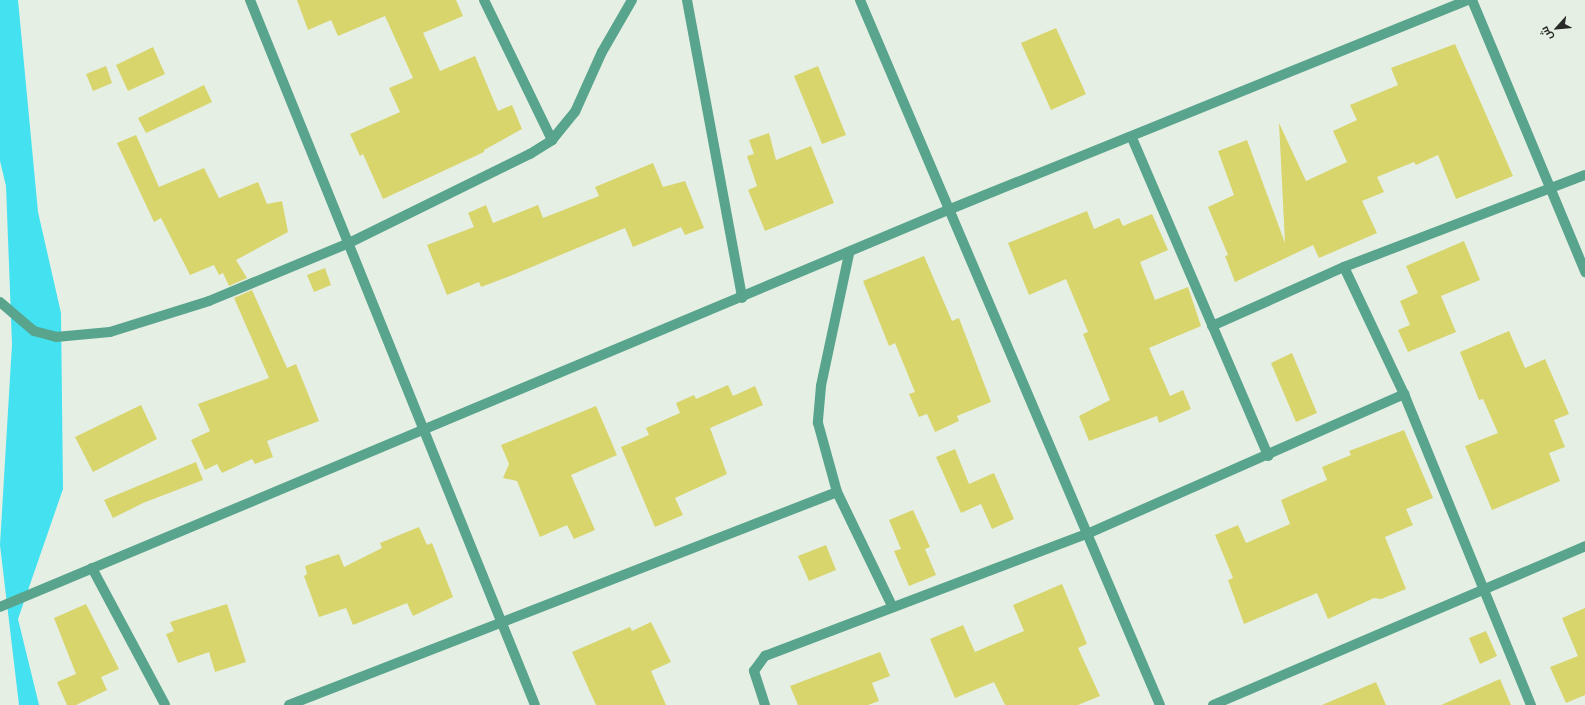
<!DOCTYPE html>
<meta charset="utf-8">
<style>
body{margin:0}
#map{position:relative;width:1585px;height:705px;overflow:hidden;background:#e6efe4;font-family:Quicksand,Cairo,sans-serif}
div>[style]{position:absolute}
.water>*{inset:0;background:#44e1f0}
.building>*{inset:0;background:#d8d56d}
.minor>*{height:10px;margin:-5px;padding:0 5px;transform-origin:5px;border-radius:5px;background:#58a48d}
span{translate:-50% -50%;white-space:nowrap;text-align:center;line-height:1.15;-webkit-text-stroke:3px #e6efe4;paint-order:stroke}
.north{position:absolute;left:1537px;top:8px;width:40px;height:40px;-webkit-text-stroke:3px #e6efe4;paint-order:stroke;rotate:243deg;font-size:11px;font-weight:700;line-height:16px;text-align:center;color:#272a26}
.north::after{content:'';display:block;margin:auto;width:14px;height:18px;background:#272a26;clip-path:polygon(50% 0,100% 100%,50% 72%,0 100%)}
</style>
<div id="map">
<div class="water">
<div style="clip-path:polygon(0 0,18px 0,38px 212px,61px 313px,63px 489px,18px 619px,39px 705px,19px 705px,0 545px,12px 344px,6px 186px,0 161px)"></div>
</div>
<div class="building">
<div style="clip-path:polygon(297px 0,456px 0,463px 16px,423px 33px,440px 71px,475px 56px,498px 111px,512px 105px,522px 129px,484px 150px,484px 152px,383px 199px,363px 154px,360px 156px,350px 134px,400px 112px,389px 88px,413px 78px,385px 16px,338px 36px,331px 20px,308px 30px)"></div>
<div style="clip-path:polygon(1056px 28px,1086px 94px,1051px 110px,1021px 43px)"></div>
<div style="clip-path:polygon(1455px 44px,1513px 176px,1456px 199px,1438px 155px,1416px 165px,1414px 162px,1377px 177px,1384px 192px,1362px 201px,1377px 233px,1319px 258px,1313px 245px,1235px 282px,1225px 256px,1228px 255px,1208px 207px,1234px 195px,1218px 151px,1247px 140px,1285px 243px,1279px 123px,1306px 181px,1347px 162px,1333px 131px,1357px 120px,1350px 105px,1398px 85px,1391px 68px)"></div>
<div style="clip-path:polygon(153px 47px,165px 74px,128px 91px,116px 65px)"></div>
<div style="clip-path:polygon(106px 66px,112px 83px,93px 91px,86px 74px)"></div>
<div style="clip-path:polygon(818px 66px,846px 135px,822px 144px,794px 76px)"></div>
<div style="clip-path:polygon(204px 85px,212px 102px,146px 133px,138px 118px)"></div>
<div style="clip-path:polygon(769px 133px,776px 160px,811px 146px,834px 203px,765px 231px,748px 190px,757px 186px,747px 156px,754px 154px,749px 140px)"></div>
<div style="clip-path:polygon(136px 135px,159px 187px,204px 168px,219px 198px,258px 182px,267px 204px,282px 201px,288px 232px,236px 260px,247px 278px,229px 286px,223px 273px,219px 275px,214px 265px,190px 275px,161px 218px,154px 222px,117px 143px)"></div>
<div style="clip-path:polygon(653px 163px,663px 187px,685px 181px,704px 228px,685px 235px,681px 227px,633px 247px,625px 228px,515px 274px,481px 287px,479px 282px,447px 295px,427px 245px,474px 227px,468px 213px,486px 205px,493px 223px,538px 205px,543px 218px,599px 196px,595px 187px)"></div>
<div style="clip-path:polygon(1087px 211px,1094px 229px,1119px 218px,1123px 226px,1152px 214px,1168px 250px,1140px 262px,1155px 300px,1188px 287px,1201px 326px,1149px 348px,1170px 396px,1183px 390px,1191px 409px,1159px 423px,1157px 416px,1089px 441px,1079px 416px,1110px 400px,1083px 334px,1088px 332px,1066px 279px,1029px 295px,1008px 243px)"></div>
<div style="clip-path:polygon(1464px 241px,1480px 280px,1441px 296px,1456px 332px,1408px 352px,1398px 330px,1410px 325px,1400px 301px,1418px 293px,1406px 266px)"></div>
<div style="clip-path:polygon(924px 256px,952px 321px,959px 318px,991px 402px,957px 416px,959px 421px,935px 432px,927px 414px,919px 417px,909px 394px,915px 392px,895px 343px,889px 346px,863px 281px)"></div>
<div style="clip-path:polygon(325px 268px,331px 285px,314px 292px,307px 275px)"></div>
<div style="clip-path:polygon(252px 290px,287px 368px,296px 364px,319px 421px,267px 441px,273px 457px,255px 464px,252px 459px,222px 473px,217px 464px,205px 470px,191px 440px,210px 431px,198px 404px,269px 378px,234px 298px)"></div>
<div style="clip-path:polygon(1509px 331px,1525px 368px,1545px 359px,1569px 414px,1554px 420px,1565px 447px,1549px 453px,1560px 481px,1492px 510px,1465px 446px,1498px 433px,1483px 399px,1479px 400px,1460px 352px)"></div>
<div style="clip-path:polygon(1292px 353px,1317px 413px,1296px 422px,1271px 363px)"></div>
<div style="clip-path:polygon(728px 385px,733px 396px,755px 386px,763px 405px,710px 428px,727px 474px,675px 498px,683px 515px,655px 527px,621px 447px,649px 435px,646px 428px,680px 413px,676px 403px,694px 395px,696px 399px)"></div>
<div style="clip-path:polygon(141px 405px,157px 439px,93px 472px,75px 437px)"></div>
<div style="clip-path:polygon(596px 406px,617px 455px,571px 475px,595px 530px,574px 539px,567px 525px,540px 537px,517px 481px,503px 478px,509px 464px,501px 445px)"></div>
<div style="clip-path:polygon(1404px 430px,1433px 498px,1406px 509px,1413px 525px,1385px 537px,1406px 589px,1381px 599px,1374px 598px,1328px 619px,1317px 593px,1244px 624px,1228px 580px,1233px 578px,1215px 535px,1238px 525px,1246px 543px,1290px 524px,1281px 500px,1327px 480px,1322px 467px,1351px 455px,1349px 451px)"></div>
<div style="clip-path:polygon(955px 449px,969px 484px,994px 473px,1014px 519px,992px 529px,981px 504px,961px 513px,936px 457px)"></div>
<div style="clip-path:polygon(196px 462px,203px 480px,143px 503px,113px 518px,104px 500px)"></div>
<div style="clip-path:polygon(913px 510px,930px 547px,925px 549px,936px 575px,909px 586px,894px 551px,901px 549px,889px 520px)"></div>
<div style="clip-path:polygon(419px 527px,427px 545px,432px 543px,453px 597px,413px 616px,407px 603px,353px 625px,346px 608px,319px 617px,304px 576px,307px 574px,305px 566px,339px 554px,344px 567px,382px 548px,380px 543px)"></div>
<div style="clip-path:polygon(826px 545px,836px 570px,809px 581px,798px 556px)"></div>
<div style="clip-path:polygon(1062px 584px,1087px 644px,1078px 648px,1100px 696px,1078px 705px,1005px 705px,994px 682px,955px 698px,930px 639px,963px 625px,975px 652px,1024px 631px,1013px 605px)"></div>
<div style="clip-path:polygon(86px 604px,119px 669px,101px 677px,107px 690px,76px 705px,67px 705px,57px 682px,76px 674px,54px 618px)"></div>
<div style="clip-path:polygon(227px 604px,246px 662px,215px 672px,209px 652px,178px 663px,166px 634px,174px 631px,170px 622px)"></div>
<div style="clip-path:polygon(1585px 608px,1585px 695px,1566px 703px,1550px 667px,1578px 656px,1562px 618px)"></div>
<div style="clip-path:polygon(651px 622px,671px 662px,651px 671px,666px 705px,596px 705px,572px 652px,630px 627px,632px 631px)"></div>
<div style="clip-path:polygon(1486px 631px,1497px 656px,1480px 664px,1469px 638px)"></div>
<div style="clip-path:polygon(880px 652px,890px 676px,872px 683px,879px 701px,868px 705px,798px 705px,790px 686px)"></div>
<div style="clip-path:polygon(1500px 679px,1511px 705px,1441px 705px)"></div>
<div style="clip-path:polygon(1376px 682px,1386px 705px,1322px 705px)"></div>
</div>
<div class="minor">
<div style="left:250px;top:0;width:760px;rotate:67.99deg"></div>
<div style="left:484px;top:0;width:156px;rotate:64.1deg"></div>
<div style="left:687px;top:0;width:303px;rotate:79.5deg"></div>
<div style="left:860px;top:0;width:766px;rotate:66.95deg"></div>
<div style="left:1472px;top:0;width:295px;rotate:67.4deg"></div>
<div style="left:1132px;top:138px;width:346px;rotate:66.8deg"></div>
<div style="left:849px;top:254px;width:135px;rotate:102deg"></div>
<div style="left:821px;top:386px;width:37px;rotate:95deg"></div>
<div style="left:818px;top:423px;width:72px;rotate:74.6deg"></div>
<div style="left:837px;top:492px;width:127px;rotate:64.2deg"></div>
<div style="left:1344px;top:267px;width:258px;rotate:-20.9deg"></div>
<div style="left:0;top:302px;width:45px;rotate:40.5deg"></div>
<div style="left:34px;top:331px;width:23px;rotate:15deg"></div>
<div style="left:56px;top:337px;width:54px;rotate:-5.3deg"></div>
<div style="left:110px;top:332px;width:104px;rotate:-17.4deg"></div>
<div style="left:209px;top:301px;width:152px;rotate:-22.5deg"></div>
<div style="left:349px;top:243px;width:202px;rotate:-26.2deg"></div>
<div style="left:530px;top:154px;width:26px;rotate:-32deg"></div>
<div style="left:552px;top:140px;width:36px;rotate:-51deg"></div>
<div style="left:575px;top:112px;width:66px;rotate:-65.8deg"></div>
<div style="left:602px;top:52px;width:60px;rotate:-60deg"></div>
<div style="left:1212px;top:326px;width:145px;rotate:-24.1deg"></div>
<div style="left:1344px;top:267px;width:140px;rotate:64.7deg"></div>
<div style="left:1404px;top:394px;width:336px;rotate:67.8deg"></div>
<div style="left:92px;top:568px;width:155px;rotate:61.9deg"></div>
<div style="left:0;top:607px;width:1028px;rotate:-22.72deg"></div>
<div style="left:948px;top:210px;width:561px;rotate:-21.99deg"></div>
<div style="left:289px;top:705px;width:588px;rotate:-21.24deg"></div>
<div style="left:765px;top:705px;width:36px;rotate:-108deg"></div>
<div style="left:754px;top:671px;width:19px;rotate:-54deg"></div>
<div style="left:765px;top:656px;width:344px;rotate:-20.8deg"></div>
<div style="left:1087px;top:534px;width:347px;rotate:-23.8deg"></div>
<div style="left:1213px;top:705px;width:405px;rotate:-23.1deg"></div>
</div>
<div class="north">ش</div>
</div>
